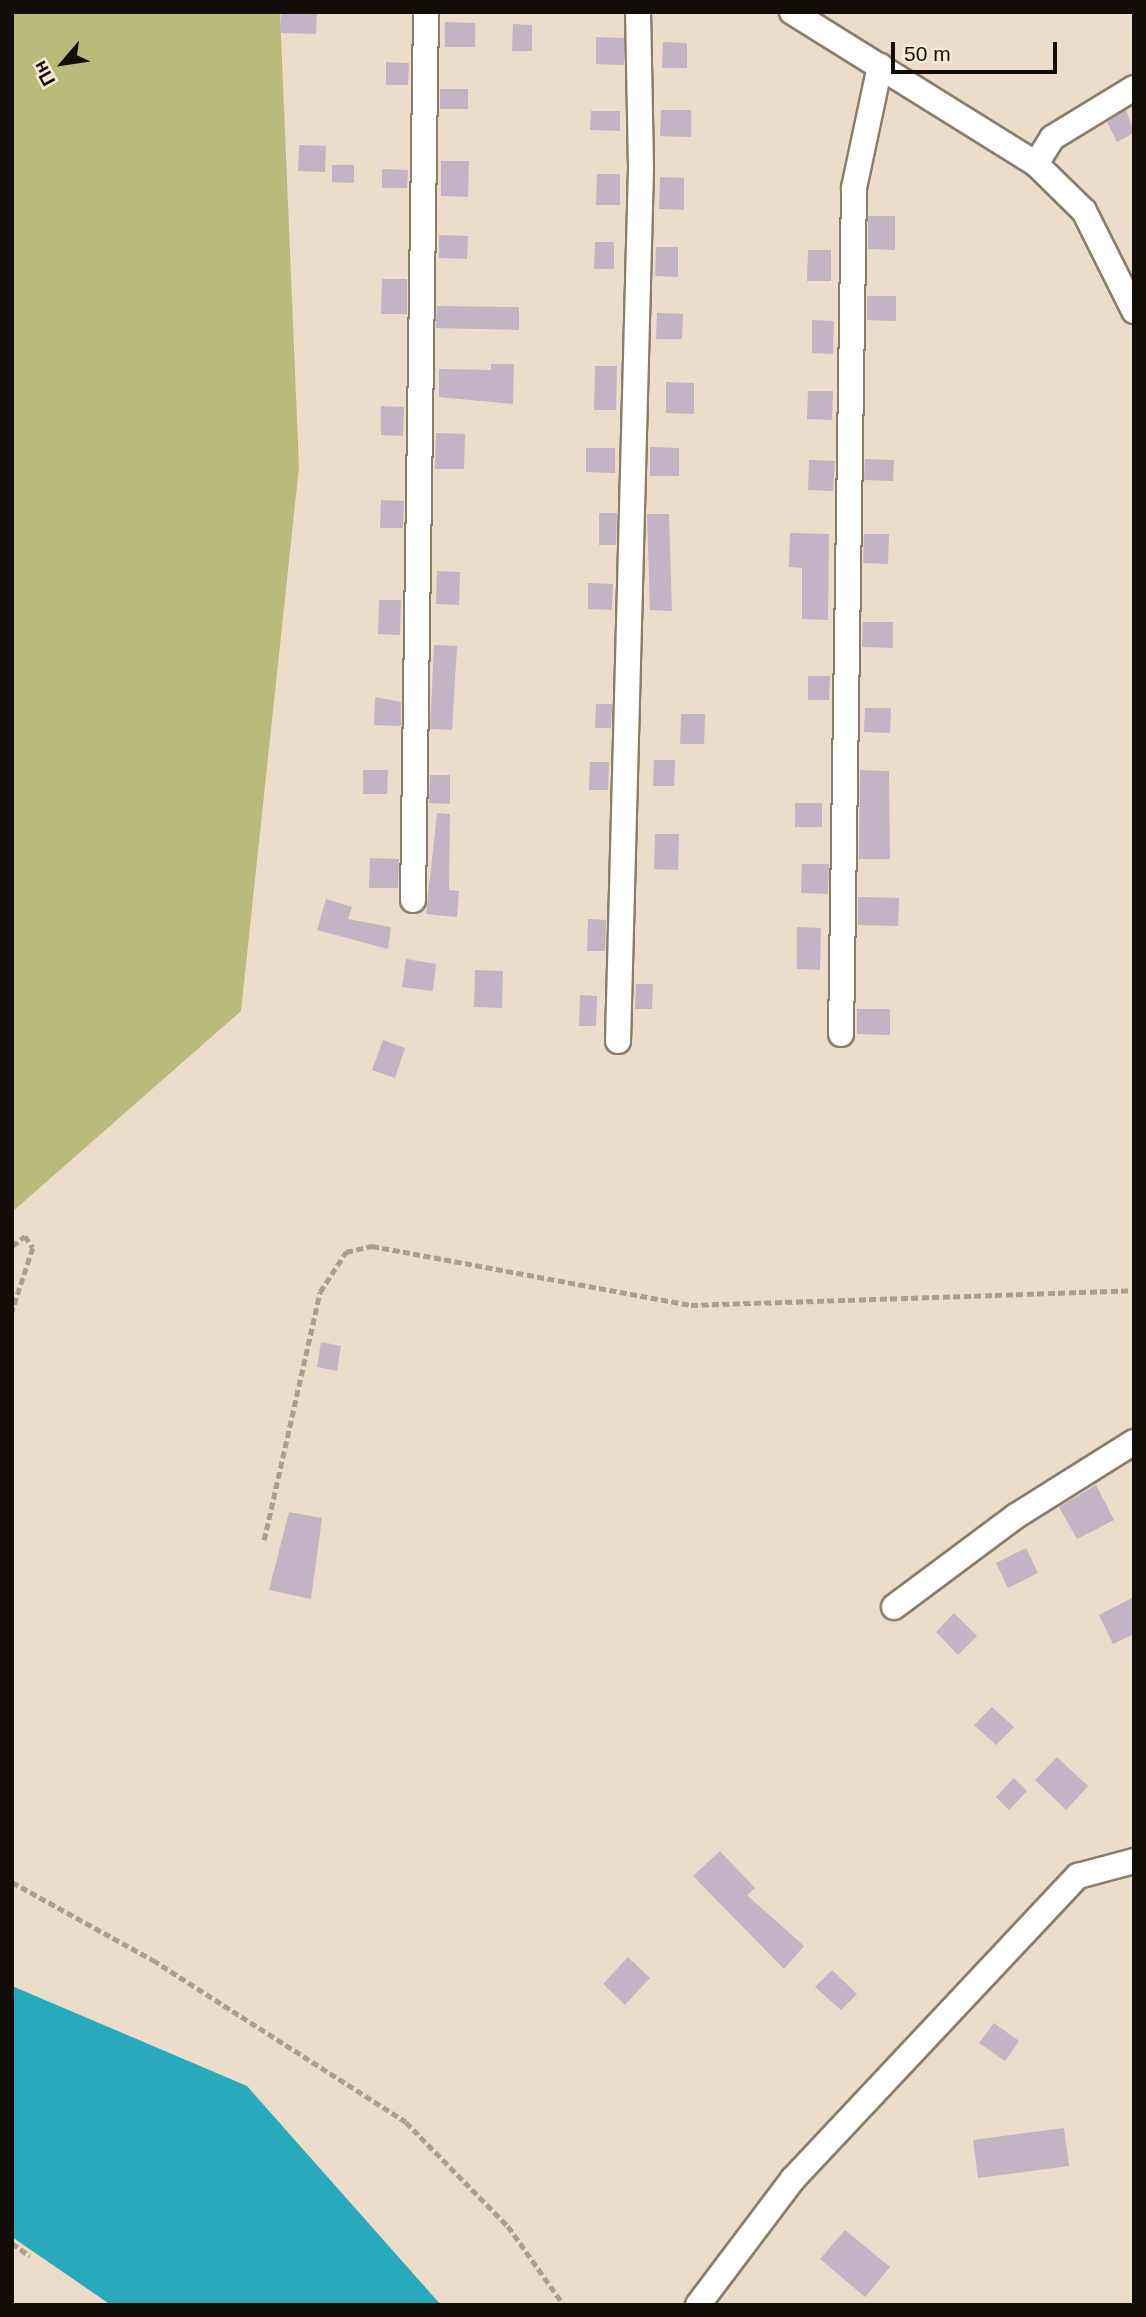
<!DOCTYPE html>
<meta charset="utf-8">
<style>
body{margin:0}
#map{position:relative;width:1146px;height:2317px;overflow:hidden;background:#ebddc9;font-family:Helvetica,sans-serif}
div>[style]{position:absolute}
.green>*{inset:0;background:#b8bb79}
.water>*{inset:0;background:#29a9bc}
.building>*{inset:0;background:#c2b3c5}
.path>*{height:4.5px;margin-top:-2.25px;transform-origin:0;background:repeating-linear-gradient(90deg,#aa9f8f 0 7px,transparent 0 10.5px)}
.roads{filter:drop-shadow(2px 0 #8a7d6a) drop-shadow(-2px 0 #8a7d6a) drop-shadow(0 2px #8a7d6a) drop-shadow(0 -2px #8a7d6a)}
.street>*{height:24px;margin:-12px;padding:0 12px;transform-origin:12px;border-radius:12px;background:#fff}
span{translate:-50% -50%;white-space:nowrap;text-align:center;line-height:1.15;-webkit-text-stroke:5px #f9ead6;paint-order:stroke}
.frame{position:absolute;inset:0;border:14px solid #120d07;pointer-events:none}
.north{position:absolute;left:28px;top:28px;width:70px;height:70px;-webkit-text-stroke:5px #f9ead6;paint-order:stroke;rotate:241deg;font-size:19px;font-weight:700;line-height:28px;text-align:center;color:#120d07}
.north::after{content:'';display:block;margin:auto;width:24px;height:32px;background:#120d07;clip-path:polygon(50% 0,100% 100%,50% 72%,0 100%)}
.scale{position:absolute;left:891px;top:42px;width:166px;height:32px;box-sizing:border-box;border:4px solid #120d07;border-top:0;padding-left:9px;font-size:21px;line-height:24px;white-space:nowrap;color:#120d07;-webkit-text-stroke:5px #f9ead6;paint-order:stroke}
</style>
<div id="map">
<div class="green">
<div style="clip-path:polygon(12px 12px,280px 12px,299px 467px,241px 1011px,12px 1212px)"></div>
</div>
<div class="water">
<div style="clip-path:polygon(12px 1986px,247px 2086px,441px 2305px,111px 2305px,12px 2237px)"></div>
</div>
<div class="building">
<div style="clip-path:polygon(281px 12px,317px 12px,316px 34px,280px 33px)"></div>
<div style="clip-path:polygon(445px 22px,475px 23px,475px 47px,445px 47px)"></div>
<div style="clip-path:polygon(513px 24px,532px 25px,532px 51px,512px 51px)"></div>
<div style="clip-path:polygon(596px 37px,624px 38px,624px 65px,596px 64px)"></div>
<div style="clip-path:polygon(663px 42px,687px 43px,687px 68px,662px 68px)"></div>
<div style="clip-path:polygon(386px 62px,409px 63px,408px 85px,386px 85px)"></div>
<div style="clip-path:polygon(440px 89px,468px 89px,468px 109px,440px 109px)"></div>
<div style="clip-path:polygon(661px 110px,691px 110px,691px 137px,660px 136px)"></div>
<div style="clip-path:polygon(1126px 110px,1134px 133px,1117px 142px,1107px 122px)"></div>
<div style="clip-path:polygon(591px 111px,620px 111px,620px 131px,590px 130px)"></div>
<div style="clip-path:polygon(299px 145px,326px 146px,325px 172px,298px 171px)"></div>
<div style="clip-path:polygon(441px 161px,469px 161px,468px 197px,441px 196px)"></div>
<div style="clip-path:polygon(332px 165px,354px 165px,354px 183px,332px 182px)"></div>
<div style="clip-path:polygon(382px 169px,408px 170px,407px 188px,382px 188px)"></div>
<div style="clip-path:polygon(597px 174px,620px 174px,620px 205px,596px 205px)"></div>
<div style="clip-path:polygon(660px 177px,684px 178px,684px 210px,659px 209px)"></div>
<div style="clip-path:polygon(868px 216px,895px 216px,895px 250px,868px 249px)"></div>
<div style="clip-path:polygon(439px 235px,468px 236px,467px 259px,439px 258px)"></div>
<div style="clip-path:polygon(595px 242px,614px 242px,614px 269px,594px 269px)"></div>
<div style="clip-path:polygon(656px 247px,678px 247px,678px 277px,655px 276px)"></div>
<div style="clip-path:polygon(808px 250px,831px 250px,831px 281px,807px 281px)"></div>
<div style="clip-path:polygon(382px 279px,407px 279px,407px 314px,381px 314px)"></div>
<div style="clip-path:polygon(867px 296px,896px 296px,896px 321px,867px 320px)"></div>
<div style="clip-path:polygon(437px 306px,519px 307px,519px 330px,436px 328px)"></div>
<div style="clip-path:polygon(657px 313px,683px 314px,682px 339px,656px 339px)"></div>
<div style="clip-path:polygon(812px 320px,834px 321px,833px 354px,812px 353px)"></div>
<div style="clip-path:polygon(491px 364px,514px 364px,513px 404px,439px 397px,439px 369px,491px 370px)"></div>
<div style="clip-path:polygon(595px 366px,617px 366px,616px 410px,594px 410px)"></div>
<div style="clip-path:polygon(666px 382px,694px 383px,694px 414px,666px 413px)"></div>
<div style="clip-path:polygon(808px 391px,833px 391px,832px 420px,807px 419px)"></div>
<div style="clip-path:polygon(381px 406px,404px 407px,403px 436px,381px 435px)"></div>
<div style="clip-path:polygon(436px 433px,465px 434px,464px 469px,435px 469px)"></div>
<div style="clip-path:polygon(650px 447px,679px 448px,679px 476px,650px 476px)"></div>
<div style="clip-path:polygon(586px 448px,615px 448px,615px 473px,586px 472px)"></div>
<div style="clip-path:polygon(865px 459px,894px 460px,893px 481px,864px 480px)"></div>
<div style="clip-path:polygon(809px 460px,835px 461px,833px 491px,808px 490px)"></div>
<div style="clip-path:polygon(381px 500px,404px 501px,403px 528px,380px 528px)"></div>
<div style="clip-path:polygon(599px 513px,617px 513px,616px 545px,599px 545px)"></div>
<div style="clip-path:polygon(647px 514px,669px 514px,672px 611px,650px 610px)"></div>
<div style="clip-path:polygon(790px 533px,829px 534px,828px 620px,802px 619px,802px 568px,789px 567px)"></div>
<div style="clip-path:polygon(864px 534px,889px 534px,888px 564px,863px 563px)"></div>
<div style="clip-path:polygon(437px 571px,460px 572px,459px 605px,436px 604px)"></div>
<div style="clip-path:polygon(588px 583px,613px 584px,612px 610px,588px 609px)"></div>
<div style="clip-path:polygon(379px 600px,401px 600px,400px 635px,378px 634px)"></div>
<div style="clip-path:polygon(863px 622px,893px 622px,893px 648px,862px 647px)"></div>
<div style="clip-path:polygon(434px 645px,457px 646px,452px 730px,430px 729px)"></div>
<div style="clip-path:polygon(808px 676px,830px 676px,829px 700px,808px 700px)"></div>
<div style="clip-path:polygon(375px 697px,401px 702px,401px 726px,374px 725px)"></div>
<div style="clip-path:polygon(596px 704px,612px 704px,611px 728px,595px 728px)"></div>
<div style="clip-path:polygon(865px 708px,891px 708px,890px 733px,864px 732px)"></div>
<div style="clip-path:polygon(681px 714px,705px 714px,704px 744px,680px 744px)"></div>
<div style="clip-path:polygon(654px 760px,675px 760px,674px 786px,653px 786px)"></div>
<div style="clip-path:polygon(590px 762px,609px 762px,608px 790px,589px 790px)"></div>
<div style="clip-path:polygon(363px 770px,388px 770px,387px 794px,363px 794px)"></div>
<div style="clip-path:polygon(860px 770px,889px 771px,890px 859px,859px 859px)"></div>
<div style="clip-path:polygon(430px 775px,450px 775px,450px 804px,429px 803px)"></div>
<div style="clip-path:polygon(795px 803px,822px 803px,822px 827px,795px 827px)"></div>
<div style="clip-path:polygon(437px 813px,450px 814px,449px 890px,459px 891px,457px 917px,426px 914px)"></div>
<div style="clip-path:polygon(655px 834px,679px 834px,678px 870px,654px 869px)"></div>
<div style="clip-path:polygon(370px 858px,399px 859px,398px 888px,369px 888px)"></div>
<div style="clip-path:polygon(802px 864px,829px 864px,828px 894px,801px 893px)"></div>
<div style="clip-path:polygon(858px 897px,899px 898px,898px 926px,858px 925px)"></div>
<div style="clip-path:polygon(326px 899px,352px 907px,348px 919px,391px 927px,388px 949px,317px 930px)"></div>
<div style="clip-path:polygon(588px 919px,606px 920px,605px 951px,587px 951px)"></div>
<div style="clip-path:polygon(797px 927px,821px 928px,820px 970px,797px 969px)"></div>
<div style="clip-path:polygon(406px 959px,436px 964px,433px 991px,402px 987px)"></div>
<div style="clip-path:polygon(475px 970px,503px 971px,502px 1008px,474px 1007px)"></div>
<div style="clip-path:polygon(636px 984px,653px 984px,652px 1009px,635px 1009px)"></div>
<div style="clip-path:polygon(580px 995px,597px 996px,596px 1026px,579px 1026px)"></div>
<div style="clip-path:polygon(857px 1009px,890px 1009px,890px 1035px,857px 1034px)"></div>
<div style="clip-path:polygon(383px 1040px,405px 1048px,395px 1078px,372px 1070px)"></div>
<div style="clip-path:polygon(321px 1342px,341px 1346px,337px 1371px,317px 1367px)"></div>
<div style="clip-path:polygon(1096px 1485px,1114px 1520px,1077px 1539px,1059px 1507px)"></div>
<div style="clip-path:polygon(289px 1512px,322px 1518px,311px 1599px,269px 1590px)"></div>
<div style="clip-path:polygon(1026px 1548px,1038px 1573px,1008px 1588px,996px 1563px)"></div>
<div style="clip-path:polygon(1134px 1597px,1134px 1634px,1113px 1644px,1099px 1615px)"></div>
<div style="clip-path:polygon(954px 1613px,977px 1636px,958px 1655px,936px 1632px)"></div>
<div style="clip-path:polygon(992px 1707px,1014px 1727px,996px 1745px,974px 1725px)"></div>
<div style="clip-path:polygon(1057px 1757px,1088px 1786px,1066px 1810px,1035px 1780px)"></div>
<div style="clip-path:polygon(1014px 1778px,1027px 1791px,1009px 1810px,996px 1797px)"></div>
<div style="clip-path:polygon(720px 1851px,755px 1888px,747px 1895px,804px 1946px,784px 1969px,693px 1876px)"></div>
<div style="clip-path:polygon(628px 1957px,650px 1978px,625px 2005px,603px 1984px)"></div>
<div style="clip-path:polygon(832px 1970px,857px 1994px,841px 2010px,815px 1987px)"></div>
<div style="clip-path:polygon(994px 2023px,1019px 2041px,1005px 2061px,979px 2043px)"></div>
<div style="clip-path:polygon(1064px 2128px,1069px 2166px,978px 2178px,973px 2140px)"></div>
<div style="clip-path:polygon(845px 2230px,890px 2267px,865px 2297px,820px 2259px)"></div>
</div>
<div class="path">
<div style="left:12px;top:1246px;width:16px;rotate:-38deg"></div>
<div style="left:25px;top:1236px;width:14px;rotate:56deg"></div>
<div style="left:33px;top:1248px;width:67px;rotate:108.2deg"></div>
<div style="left:264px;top:1540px;width:254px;rotate:-77.3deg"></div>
<div style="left:320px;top:1292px;width:48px;rotate:-57deg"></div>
<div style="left:346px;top:1252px;width:27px;rotate:-13deg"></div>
<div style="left:372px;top:1246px;width:324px;rotate:10.5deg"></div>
<div style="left:691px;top:1305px;width:443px;rotate:-1.9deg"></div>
<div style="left:12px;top:1882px;width:161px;rotate:29deg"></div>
<div style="left:153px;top:1960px;width:300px;rotate:32.6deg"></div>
<div style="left:406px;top:2122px;width:146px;rotate:45.6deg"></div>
<div style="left:508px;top:2226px;width:97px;rotate:54.7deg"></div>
<div style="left:12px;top:2243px;width:22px;rotate:36deg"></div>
</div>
<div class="roads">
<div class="street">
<div style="left:792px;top:12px;width:287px;rotate:31.9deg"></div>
<div style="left:1036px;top:164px;width:67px;rotate:44.4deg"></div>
<div style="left:1084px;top:211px;width:112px;rotate:63.4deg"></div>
<div style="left:1036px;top:164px;width:31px;rotate:-58deg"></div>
<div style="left:1052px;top:138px;width:96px;rotate:-31.4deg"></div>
<div style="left:413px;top:900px;width:888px;rotate:-89.16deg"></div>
<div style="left:841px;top:1034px;width:846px;rotate:-89.12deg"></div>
<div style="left:854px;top:188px;width:125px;rotate:-78deg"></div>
<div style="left:618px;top:1041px;width:874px;rotate:-88.49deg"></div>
<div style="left:641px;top:167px;width:155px;rotate:-91.1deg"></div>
<div style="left:894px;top:1607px;width:152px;rotate:-36.7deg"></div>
<div style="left:1016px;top:1516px;width:139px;rotate:-32.1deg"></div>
<div style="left:698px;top:2305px;width:158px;rotate:-53deg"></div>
<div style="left:793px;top:2179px;width:416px;rotate:-46.8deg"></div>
<div style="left:1078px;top:1876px;width:58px;rotate:-15deg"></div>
</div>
</div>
<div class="frame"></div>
<div class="north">Пн</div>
<div class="scale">50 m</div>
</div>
